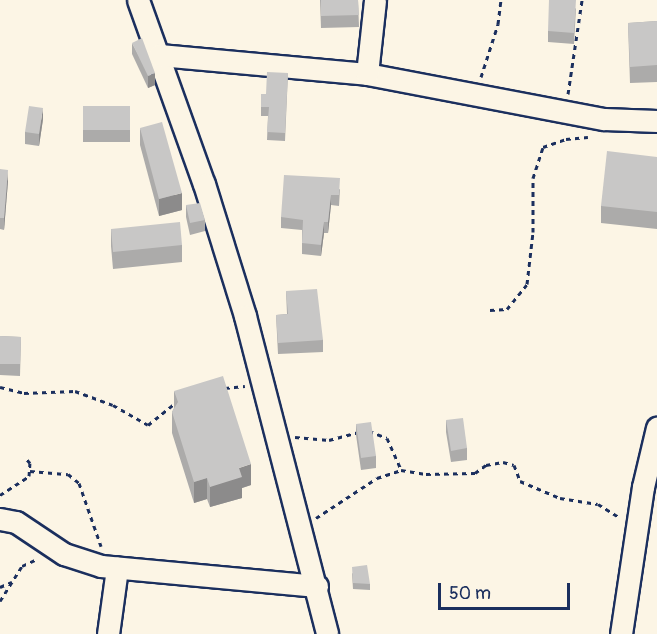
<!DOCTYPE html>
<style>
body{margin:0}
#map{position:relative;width:657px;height:634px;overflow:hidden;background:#fcf5e5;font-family:Pangolin,sans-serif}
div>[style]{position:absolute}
.path>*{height:3px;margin-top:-1.5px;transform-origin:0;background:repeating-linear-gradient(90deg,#1b2f5e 0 4.5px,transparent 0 9px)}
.roads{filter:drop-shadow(2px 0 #1b2f5e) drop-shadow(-2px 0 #1b2f5e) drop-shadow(0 2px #1b2f5e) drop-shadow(0 -2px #1b2f5e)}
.street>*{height:21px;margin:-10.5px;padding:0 10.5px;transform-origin:10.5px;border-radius:10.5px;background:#fcf5e5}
.wall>*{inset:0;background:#acabaa}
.shaded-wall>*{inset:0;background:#8c8b8b}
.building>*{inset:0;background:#c8c7c6}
span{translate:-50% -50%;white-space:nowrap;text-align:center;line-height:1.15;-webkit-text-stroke:6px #fcf5e5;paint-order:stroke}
.scale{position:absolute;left:438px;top:583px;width:132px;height:27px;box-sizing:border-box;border:3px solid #1b2f5e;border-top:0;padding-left:8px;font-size:18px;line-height:21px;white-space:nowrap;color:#1b2f5e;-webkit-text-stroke:4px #fcf5e5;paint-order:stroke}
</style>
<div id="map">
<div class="path">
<div style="left:481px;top:77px;width:56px;rotate:-72.2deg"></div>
<div style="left:498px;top:24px;width:24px;rotate:-83deg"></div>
<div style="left:568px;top:94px;width:95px;rotate:-81.5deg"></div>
<div style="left:490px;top:310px;width:17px;rotate:-3deg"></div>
<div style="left:507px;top:309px;width:32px;rotate:-51deg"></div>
<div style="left:527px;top:284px;width:52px;rotate:-83.4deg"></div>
<div style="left:533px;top:232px;width:54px;rotate:-90deg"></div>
<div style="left:533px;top:178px;width:33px;rotate:-72deg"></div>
<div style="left:543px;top:147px;width:24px;rotate:-19deg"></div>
<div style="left:566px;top:139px;width:22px;rotate:-5deg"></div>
<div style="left:0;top:387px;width:25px;rotate:14deg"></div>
<div style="left:24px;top:393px;width:51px;rotate:-2.2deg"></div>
<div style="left:75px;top:391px;width:40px;rotate:20.2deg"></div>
<div style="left:113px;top:405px;width:40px;rotate:29.7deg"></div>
<div style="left:148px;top:425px;width:36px;rotate:-39deg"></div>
<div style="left:225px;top:388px;width:20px;rotate:-6deg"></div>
<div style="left:369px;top:431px;width:19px;rotate:21deg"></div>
<div style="left:387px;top:438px;width:35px;rotate:66deg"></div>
<div style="left:401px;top:470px;width:25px;rotate:9deg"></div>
<div style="left:426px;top:474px;width:49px;rotate:-1.2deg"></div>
<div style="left:475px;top:473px;width:14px;rotate:-36deg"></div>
<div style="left:486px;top:465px;width:17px;rotate:-10deg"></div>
<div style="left:503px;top:462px;width:11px;rotate:15deg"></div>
<div style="left:514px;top:465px;width:17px;rotate:69deg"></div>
<div style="left:520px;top:481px;width:43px;rotate:23deg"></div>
<div style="left:560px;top:498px;width:38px;rotate:9deg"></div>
<div style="left:598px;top:504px;width:25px;rotate:32deg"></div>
<div style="left:295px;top:437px;width:34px;rotate:5deg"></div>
<div style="left:329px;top:440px;width:31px;rotate:-15deg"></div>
<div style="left:30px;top:471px;width:38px;rotate:5deg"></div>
<div style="left:68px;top:474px;width:14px;rotate:39deg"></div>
<div style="left:79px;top:483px;width:67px;rotate:70.8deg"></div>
<div style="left:0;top:495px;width:35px;rotate:-33deg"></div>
<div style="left:29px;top:476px;width:13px;rotate:-86deg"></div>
<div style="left:30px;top:463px;width:9px;rotate:-131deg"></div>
<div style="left:316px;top:518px;width:73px;rotate:-33.3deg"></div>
<div style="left:377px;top:478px;width:25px;rotate:-18deg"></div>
<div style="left:0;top:587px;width:13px;rotate:-23deg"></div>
<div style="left:0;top:601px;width:41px;rotate:-57.8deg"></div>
<div style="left:22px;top:566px;width:17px;rotate:-25deg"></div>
</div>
<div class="roads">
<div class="street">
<div style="left:138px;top:0;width:195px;rotate:70.3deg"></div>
<div style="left:204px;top:184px;width:138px;rotate:72.7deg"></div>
<div style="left:245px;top:316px;width:328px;rotate:75.5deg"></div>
<div style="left:159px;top:55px;width:209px;rotate:5.2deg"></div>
<div style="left:367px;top:74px;width:241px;rotate:10.8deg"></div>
<div style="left:604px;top:119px;width:53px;rotate:2.2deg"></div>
<div style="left:367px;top:74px;width:74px;rotate:-83.8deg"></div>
<div style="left:0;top:519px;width:16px;rotate:11deg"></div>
<div style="left:16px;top:522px;width:58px;rotate:33.7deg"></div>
<div style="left:64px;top:554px;width:39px;rotate:18deg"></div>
<div style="left:101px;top:566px;width:217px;rotate:5.3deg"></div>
<div style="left:108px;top:634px;width:67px;rotate:-82.2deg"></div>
<div style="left:621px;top:634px;width:149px;rotate:-81.5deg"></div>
<div style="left:643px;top:487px;width:61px;rotate:-76.7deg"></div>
</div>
</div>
<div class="wall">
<div style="clip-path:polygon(320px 0,358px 0,359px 27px,321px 28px)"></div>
<div style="clip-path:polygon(576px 8px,574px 44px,548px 42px,548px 31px)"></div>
<div style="clip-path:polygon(657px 21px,657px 82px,630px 83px,628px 23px)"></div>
<div style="clip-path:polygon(132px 43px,155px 85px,148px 88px,132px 54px)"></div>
<div style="clip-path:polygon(288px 73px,285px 141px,267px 140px,268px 116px,261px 116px,261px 94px,266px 94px)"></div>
<div style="clip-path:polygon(83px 106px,130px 106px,130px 142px,83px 142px)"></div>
<div style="clip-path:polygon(43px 119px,39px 146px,25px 144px,25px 132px)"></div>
<div style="clip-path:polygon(140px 128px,182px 210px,159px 216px,140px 145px)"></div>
<div style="clip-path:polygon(657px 157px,657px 229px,601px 223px,601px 206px)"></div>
<div style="clip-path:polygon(0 169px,8px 181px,4px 230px,0 229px)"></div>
<div style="clip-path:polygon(340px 189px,339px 206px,331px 205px,328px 233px,324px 233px,321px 256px,302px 254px,302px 230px,281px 228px,281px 217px)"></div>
<div style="clip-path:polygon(186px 205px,205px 220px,205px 231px,190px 235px,186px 217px)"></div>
<div style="clip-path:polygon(111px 229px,182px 245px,182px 262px,113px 269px,111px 246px)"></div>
<div style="clip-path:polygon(286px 291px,323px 340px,323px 352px,278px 354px,276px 315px,287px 314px)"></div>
<div style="clip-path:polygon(0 336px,21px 337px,20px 376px,0 375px)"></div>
<div style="clip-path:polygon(174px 391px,251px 485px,242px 488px,242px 498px,210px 507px,207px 499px,194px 503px,172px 433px,172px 412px,174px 408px)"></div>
<div style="clip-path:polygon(446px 420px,467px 448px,467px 460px,451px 462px,446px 432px)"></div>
<div style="clip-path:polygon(356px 424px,376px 456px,376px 468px,361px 470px,356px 435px)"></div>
<div style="clip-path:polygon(352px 573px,370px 584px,370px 590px,353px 589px)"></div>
</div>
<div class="shaded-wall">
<div style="clip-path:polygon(155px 73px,155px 85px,148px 88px,148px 76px)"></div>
<div style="clip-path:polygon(43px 108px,43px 119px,39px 146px,39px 134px)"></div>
<div style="clip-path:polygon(8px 170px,8px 181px,4px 230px,4px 218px)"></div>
<div style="clip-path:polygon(182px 193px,182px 210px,159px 216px,159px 199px)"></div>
<div style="clip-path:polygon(331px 195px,331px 205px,328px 233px,328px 222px)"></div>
<div style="clip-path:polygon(324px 222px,324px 233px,321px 256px,321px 245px)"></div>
<div style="clip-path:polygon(251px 464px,251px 485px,242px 488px,242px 498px,210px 507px,210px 487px,239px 468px)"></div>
<div style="clip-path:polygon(207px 478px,207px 499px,194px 503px,194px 482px)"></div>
</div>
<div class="building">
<div style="clip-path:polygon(321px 0,358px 0,359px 15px,321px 16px)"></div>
<div style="clip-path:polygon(549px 0,576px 0,574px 33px,548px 31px)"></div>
<div style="clip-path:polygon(657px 21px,657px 65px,630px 67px,628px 23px)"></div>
<div style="clip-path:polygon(142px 38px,155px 73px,148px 76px,132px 43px)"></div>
<div style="clip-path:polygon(267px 72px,288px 73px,285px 133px,267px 132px,269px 107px,261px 107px,261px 94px,266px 94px)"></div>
<div style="clip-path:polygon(29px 106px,43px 108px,39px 134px,25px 132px)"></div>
<div style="clip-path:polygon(83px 106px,130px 106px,130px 130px,83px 130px)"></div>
<div style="clip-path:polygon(162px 122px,182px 193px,159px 199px,140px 128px)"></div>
<div style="clip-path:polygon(607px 151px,657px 157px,657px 212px,601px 206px)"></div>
<div style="clip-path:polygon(0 169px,8px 170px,4px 218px,0 218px)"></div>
<div style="clip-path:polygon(284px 175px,340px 178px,339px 195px,331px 195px,328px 222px,324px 222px,321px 245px,302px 243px,303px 220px,281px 217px)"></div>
<div style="clip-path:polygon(200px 203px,205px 220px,190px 223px,186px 205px)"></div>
<div style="clip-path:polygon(180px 222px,182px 245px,113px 252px,111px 229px)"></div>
<div style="clip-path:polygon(317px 289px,323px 340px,278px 343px,276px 315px,288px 314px,286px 291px)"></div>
<div style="clip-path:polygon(0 336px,21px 337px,20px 364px,0 364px)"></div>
<div style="clip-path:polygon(223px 376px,251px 464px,239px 468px,242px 477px,210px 487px,207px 478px,194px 482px,172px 412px,178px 402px,174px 391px)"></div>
<div style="clip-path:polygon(463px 418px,467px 448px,451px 451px,446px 420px)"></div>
<div style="clip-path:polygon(371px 422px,376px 456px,361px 458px,356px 424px)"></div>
<div style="clip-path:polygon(367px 565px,370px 584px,353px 583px,352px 567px)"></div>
</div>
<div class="scale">50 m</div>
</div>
